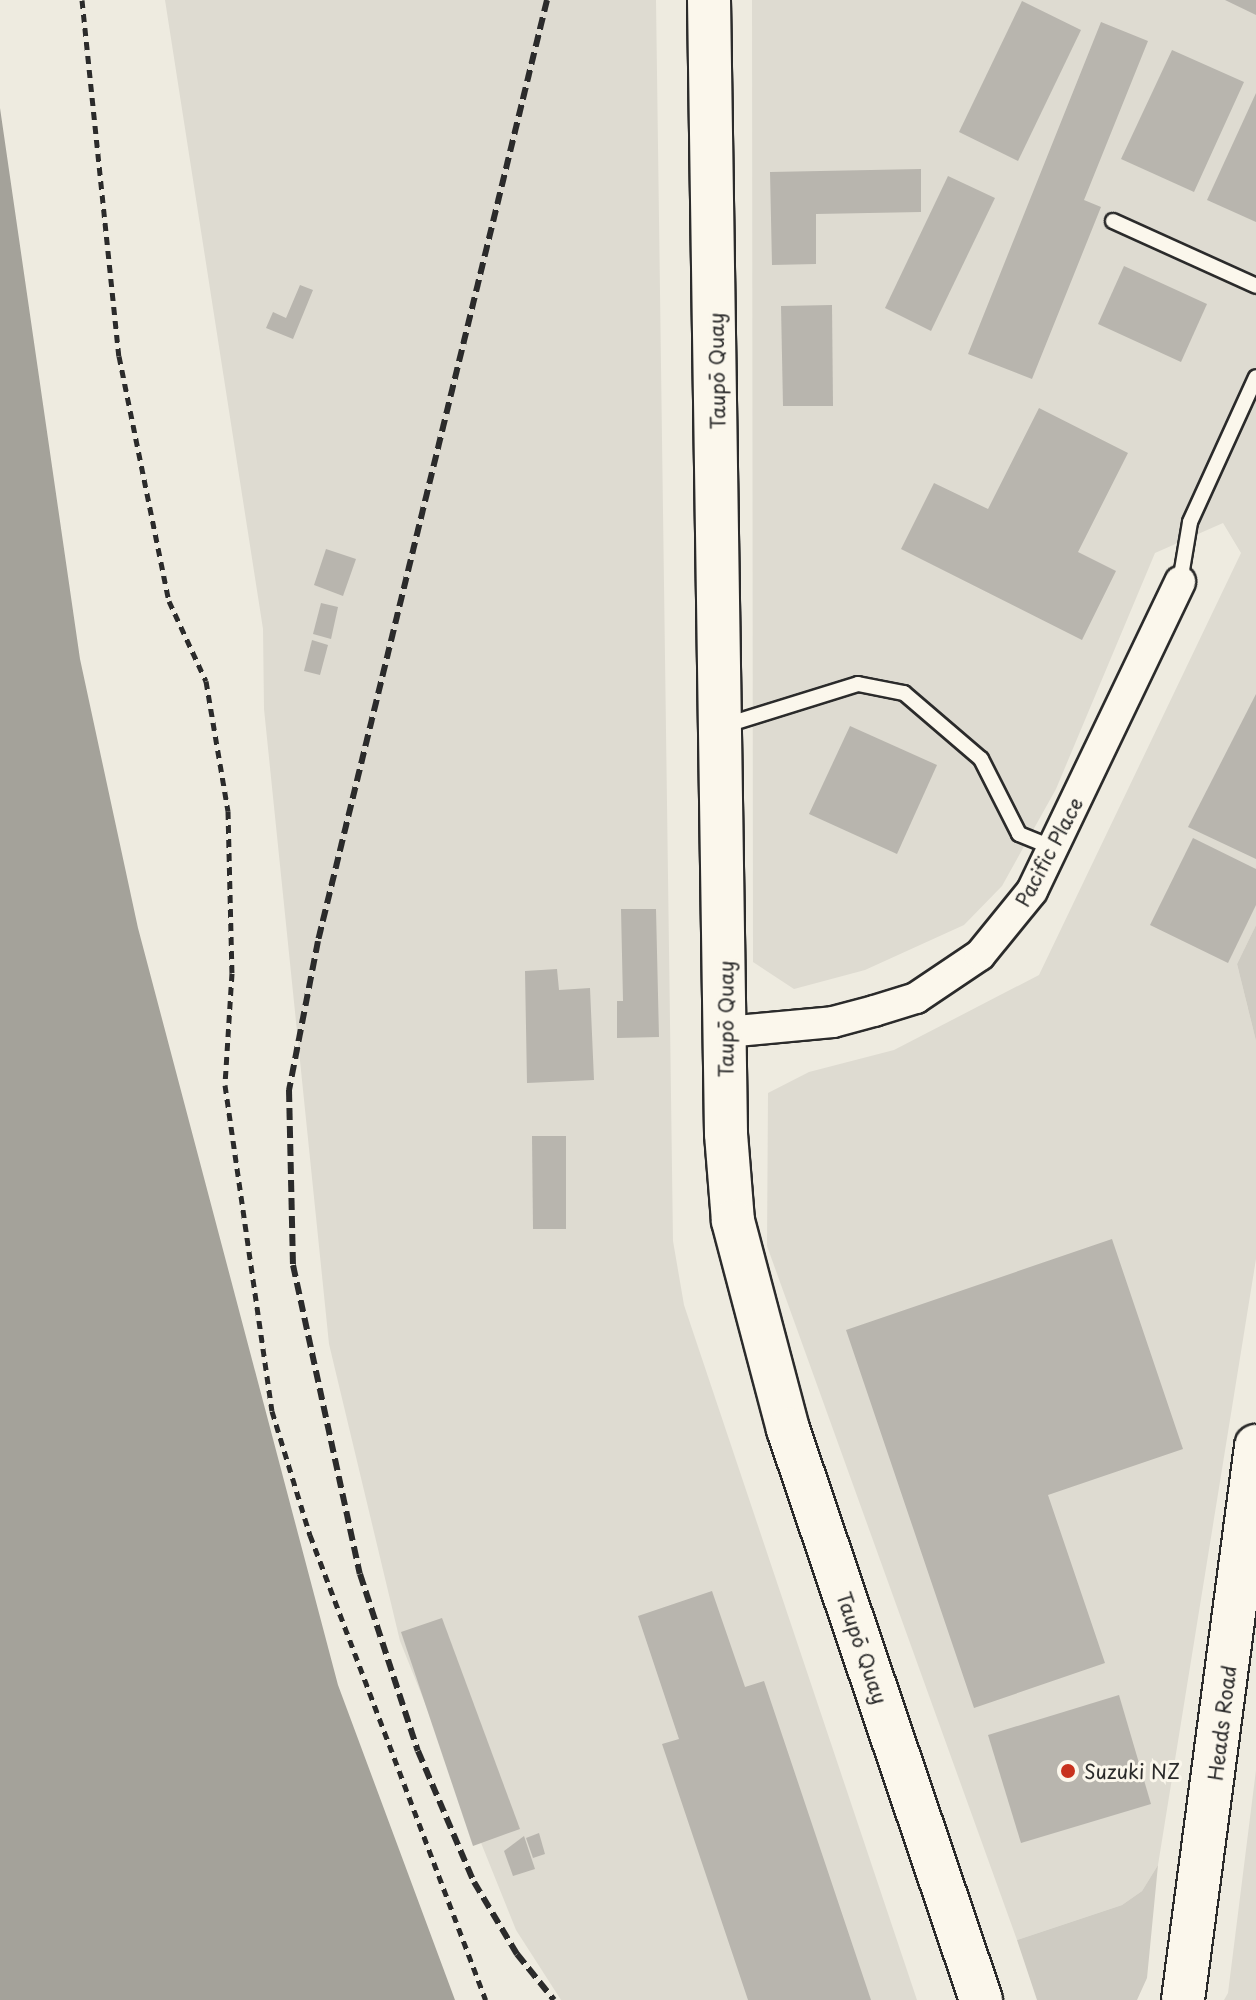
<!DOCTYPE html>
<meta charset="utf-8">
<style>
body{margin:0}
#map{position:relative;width:1256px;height:2000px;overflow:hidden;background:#eeebe0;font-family:"Playpen Sans",sans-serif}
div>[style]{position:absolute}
.built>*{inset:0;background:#dedbd1}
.green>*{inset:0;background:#cecbc2}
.water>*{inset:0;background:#a4a29a}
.building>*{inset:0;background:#b8b5ae}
.path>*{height:5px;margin-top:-2.5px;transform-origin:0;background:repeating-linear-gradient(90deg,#2b2b2b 0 8px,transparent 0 14px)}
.roads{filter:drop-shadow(2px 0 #2b2b2b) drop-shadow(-2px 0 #2b2b2b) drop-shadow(0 2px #2b2b2b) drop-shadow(0 -2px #2b2b2b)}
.lane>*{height:14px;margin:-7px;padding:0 7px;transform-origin:7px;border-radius:7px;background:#fbf7ec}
.street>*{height:30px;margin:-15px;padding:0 15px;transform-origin:15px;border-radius:15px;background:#fbf7ec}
.secondary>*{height:42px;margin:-21px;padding:0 21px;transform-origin:21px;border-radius:21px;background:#fbf7ec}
.rail>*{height:6px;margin-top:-3px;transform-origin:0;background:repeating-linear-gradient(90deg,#2b2b2b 0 12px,transparent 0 18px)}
.dots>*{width:22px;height:22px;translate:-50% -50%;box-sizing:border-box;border:4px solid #fbf7ec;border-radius:50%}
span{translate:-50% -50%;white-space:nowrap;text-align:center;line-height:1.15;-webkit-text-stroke:6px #fbf7ec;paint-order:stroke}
.street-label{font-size:20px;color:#2b2b2b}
.poi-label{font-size:20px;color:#2b2b2b}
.left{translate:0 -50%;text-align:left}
</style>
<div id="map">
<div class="built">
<div style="clip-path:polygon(165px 0,656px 0,673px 1241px,684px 1305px,917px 2000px,561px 2000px,516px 1930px,400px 1641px,329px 1344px,264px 709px,263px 629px)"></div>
<div style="clip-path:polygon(752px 0,1256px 0,1256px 925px,1237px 964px,1256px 1041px,1256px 1259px,1158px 1865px,1142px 1891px,1122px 1905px,1017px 1940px,767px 1246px,768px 1093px,809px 1072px,894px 1050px,1039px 975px,1241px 553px,1223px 523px,1155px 553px,1056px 789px,1002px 886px,964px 925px,865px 970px,794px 989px,753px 962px)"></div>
<div style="clip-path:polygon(1256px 1770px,1256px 2000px,1224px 2000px,1228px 1993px)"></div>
</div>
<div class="green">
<div style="clip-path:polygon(1256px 925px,1256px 1041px,1237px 964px)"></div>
<div style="clip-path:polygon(1158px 1865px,1147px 1978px,1137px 2000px,1037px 2000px,1017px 1940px,1122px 1905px,1142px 1891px)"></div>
</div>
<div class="water">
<div style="clip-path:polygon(0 108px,80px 659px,138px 928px,338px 1685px,455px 2000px,0 2000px)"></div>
</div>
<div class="building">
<div style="clip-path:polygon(1225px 0,1256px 0,1256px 15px)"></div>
<div style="clip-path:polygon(1022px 1px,1081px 30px,1018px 161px,959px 132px)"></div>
<div style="clip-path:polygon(1101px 22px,1148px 41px,1084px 200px,1101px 207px,1032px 379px,968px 354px)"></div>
<div style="clip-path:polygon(1172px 50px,1244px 82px,1194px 192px,1121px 159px)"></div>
<div style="clip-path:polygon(1256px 93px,1256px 222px,1207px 200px)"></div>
<div style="clip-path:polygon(921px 169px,921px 212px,816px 214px,816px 264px,772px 265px,770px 172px)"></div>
<div style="clip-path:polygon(948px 176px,995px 198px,931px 331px,885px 308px)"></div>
<div style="clip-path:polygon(1124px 266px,1207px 304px,1181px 362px,1098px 324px)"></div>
<div style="clip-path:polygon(300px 285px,313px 290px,293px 339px,266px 328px,273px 312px,286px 318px)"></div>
<div style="clip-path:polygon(832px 305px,833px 406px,783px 406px,781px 306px)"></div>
<div style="clip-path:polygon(1039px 408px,1128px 453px,1078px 552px,1116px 571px,1082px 640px,901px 549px,934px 483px,988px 509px)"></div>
<div style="clip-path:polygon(326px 549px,356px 559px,343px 596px,314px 585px)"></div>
<div style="clip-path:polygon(321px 603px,338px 607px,331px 639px,313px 634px)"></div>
<div style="clip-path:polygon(312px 640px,328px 645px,320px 675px,304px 671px)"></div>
<div style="clip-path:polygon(1256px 694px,1256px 859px,1188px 827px)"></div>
<div style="clip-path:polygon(850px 726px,937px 765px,897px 854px,809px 814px)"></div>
<div style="clip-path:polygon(1193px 838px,1256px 869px,1256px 905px,1228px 963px,1150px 925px)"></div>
<div style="clip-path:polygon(621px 909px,656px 909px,659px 1037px,617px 1038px,617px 1001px,623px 1001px)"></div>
<div style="clip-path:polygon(557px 969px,559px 990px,590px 988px,594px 1080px,527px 1083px,525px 971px)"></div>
<div style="clip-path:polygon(532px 1136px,566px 1136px,566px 1229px,533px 1229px)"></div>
<div style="clip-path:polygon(1112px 1239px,1183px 1449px,1048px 1495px,1105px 1663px,974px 1708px,846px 1330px)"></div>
<div style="clip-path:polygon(712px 1591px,745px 1687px,764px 1681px,871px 2000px,748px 2000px,662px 1744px,679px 1739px,638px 1616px)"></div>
<div style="clip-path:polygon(442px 1618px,520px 1829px,473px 1846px,401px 1632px)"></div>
<div style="clip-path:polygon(1119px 1695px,1151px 1804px,1021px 1843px,988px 1735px)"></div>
<div style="clip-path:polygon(539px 1833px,545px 1854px,533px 1858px,526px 1838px)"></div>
<div style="clip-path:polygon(524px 1836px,535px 1869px,513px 1876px,504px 1851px)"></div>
</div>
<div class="path">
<div style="left:82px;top:0;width:358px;rotate:84.1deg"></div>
<div style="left:119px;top:356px;width:250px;rotate:78.5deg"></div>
<div style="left:169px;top:601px;width:88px;rotate:65.2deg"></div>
<div style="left:206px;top:681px;width:132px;rotate:80.4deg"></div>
<div style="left:228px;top:811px;width:162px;rotate:88.6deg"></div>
<div style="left:232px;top:973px;width:112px;rotate:93.6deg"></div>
<div style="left:225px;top:1085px;width:329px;rotate:81.8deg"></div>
<div style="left:272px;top:1411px;width:130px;rotate:73deg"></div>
<div style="left:310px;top:1535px;width:497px;rotate:69.3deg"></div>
</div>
<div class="roads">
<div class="lane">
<div style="left:1113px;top:221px;width:157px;rotate:24.4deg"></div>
<div style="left:1180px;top:582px;width:61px;rotate:-80.5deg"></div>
<div style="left:1190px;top:522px;width:159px;rotate:-65.5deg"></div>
<div style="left:723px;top:726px;width:141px;rotate:-17.3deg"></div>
<div style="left:858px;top:684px;width:47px;rotate:11.1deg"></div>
<div style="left:904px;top:693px;width:101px;rotate:40.6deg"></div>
<div style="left:981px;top:759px;width:84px;rotate:63.1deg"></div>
<div style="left:1019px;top:834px;width:38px;rotate:22deg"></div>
</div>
<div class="street">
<div style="left:726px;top:1032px;width:107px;rotate:-5.3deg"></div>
<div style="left:833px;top:1022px;width:42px;rotate:-15deg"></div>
<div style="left:874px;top:1011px;width:44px;rotate:-17.2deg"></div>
<div style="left:916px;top:998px;width:77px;rotate:-33.9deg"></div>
<div style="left:980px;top:955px;width:82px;rotate:-50.9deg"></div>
<div style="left:1032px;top:891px;width:343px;rotate:-64.4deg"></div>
</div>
<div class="secondary">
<div style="left:709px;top:0;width:1134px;rotate:89.14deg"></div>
<div style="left:726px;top:1134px;width:87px;rotate:85.4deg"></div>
<div style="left:733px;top:1221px;width:215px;rotate:75.2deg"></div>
<div style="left:788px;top:1429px;width:603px;rotate:71.32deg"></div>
<div style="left:1183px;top:2000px;width:559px;rotate:-82.49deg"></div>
</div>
</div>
<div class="rail">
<div style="left:547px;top:0;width:968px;rotate:103.68deg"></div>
<div style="left:318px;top:941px;width:152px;rotate:101deg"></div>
<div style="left:289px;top:1090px;width:175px;rotate:88.7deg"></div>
<div style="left:293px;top:1265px;width:316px;rotate:77.8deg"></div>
<div style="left:360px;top:1574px;width:186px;rotate:71.9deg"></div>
<div style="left:418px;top:1751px;width:142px;rotate:66.9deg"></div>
<div style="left:474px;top:1882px;width:84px;rotate:59.2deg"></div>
<div style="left:517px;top:1954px;width:59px;rotate:51.2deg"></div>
</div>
<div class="dots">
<div style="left:1068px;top:1771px;background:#c8321e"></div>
</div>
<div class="street-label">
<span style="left:717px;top:371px;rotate:-91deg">Taupō Quay</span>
<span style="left:1049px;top:852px;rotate:-62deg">Pacific Place</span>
<span style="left:726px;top:1019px;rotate:-90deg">Taupō Quay</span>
<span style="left:862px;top:1648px;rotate:71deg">Taupō Quay</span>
<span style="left:1222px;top:1723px;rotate:-83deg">Heads Road</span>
</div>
<div class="poi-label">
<span class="left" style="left:1084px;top:1771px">Suzuki NZ</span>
</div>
</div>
